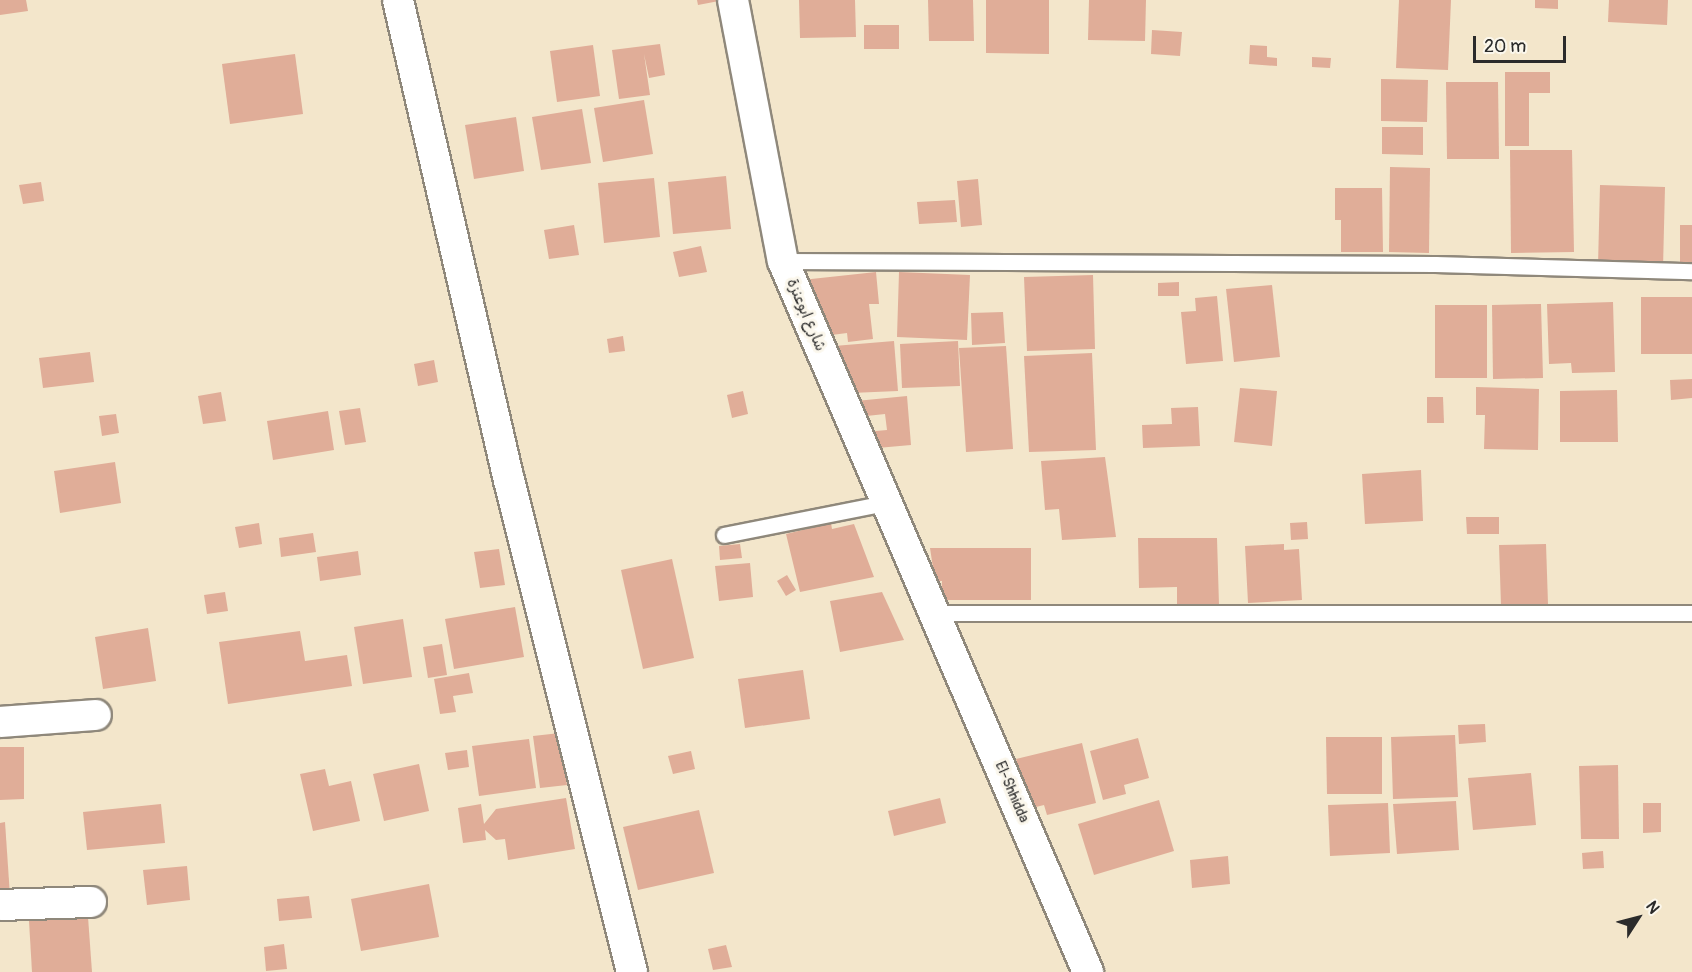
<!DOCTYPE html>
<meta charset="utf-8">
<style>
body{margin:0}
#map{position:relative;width:1692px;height:972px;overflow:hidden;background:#f3e6cb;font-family:Pangolin,"Playpen Sans Arabic",sans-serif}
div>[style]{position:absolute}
.building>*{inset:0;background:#e0ad98}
.roads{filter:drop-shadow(2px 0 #8f887b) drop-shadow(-2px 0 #8f887b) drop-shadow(0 2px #8f887b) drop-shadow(0 -2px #8f887b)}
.service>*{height:15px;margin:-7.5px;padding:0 7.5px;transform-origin:7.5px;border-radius:7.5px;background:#fff}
.minor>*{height:30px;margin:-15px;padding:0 15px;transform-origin:15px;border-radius:15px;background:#fff}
span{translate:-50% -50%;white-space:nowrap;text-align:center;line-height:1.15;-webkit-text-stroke:6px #fbf7ec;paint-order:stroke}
.street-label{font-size:15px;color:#2b2b2b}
.north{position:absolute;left:1608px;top:888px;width:60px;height:60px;-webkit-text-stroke:4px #fbf7ec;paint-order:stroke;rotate:54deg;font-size:16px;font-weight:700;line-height:24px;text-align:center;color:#2b2b2b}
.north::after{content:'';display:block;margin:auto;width:21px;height:27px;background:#2b2b2b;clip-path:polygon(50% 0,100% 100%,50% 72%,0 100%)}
.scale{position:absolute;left:1473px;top:36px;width:93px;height:27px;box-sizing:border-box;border:3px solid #2b2b2b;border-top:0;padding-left:8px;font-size:18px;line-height:21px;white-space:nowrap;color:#2b2b2b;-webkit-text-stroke:4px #fbf7ec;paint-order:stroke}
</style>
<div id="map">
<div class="building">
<div style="clip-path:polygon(0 0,26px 0,28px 11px,0 15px)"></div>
<div style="clip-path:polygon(697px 0,719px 0,719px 1px,698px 5px)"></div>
<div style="clip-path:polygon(799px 0,855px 0,856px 37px,800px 38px)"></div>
<div style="clip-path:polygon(928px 0,973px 0,974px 41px,929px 41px)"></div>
<div style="clip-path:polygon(986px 0,1049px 0,1049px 54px,986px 53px)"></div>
<div style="clip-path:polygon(1089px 0,1146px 0,1145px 41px,1088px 40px)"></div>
<div style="clip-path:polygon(1399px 0,1451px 0,1448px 70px,1396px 68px)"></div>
<div style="clip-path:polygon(1535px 0,1558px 0,1558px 9px,1535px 8px)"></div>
<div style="clip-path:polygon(1609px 0,1668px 0,1667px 25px,1608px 22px)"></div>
<div style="clip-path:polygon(864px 25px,899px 25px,899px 49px,864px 49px)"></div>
<div style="clip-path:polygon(1152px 30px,1182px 32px,1180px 56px,1151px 54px)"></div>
<div style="clip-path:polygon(660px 44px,665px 75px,649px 78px,644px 54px,650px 95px,619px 99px,612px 50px)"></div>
<div style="clip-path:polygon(593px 45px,600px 96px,557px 102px,550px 51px)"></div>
<div style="clip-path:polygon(1250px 45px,1267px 46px,1267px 57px,1277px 58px,1277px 66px,1249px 64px)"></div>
<div style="clip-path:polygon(295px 54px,303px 114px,230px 124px,222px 64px)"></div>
<div style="clip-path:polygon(1312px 57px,1331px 58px,1330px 68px,1312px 67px)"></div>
<div style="clip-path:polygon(1505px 72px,1550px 72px,1550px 93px,1529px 93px,1529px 146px,1505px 146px)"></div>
<div style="clip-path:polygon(1381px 79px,1428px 80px,1427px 122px,1381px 121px)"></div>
<div style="clip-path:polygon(1446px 82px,1498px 82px,1499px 159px,1447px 159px)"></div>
<div style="clip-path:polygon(644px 100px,653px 154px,603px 162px,594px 108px)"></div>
<div style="clip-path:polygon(582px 109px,591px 163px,541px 170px,532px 117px)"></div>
<div style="clip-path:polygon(516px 117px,524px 171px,474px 179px,465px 125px)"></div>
<div style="clip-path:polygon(1382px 127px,1423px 127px,1423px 155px,1382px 154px)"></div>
<div style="clip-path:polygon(1510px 150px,1572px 150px,1574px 252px,1511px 253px)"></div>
<div style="clip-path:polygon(1390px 167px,1430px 168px,1429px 253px,1389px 252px)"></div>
<div style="clip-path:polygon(726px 176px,731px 229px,673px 234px,668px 182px)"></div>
<div style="clip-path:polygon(654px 178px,660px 237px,604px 243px,598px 183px)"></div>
<div style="clip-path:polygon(978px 179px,982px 225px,961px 227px,957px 181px)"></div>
<div style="clip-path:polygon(41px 182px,44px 201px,23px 204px,19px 185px)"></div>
<div style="clip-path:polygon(1600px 185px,1665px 187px,1663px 268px,1598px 266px)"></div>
<div style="clip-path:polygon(1335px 188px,1382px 188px,1383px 252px,1341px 252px,1341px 220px,1335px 220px)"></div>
<div style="clip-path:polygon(955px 200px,957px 222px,919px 224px,917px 202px)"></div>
<div style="clip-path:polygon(574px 225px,579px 255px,549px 259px,544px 230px)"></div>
<div style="clip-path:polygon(1680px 225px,1692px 225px,1692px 263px,1680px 263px)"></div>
<div style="clip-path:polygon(701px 246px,707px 272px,679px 277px,673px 252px)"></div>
<div style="clip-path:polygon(876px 272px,879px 304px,869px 304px,873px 339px,848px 342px,847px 333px,816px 337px,802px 280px)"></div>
<div style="clip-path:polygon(899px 272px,970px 275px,967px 340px,897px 337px)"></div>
<div style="clip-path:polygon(1093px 275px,1095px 349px,1027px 351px,1024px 277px)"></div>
<div style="clip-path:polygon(1179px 282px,1179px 296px,1158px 296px,1158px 283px)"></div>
<div style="clip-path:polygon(1272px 285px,1280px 357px,1234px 362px,1226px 289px)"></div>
<div style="clip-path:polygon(1217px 296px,1223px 361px,1186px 364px,1181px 312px,1196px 311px,1195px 298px)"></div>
<div style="clip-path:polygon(1641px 297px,1692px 297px,1692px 354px,1641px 354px)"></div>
<div style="clip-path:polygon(1613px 302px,1615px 372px,1572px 373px,1571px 363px,1549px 364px,1547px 304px)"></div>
<div style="clip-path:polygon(1541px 304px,1543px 378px,1493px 379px,1492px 305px)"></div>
<div style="clip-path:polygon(1435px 305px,1487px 305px,1487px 378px,1435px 378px)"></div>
<div style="clip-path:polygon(1003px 312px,1005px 343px,972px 345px,971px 313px)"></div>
<div style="clip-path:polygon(623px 336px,625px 351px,609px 353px,607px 339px)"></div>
<div style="clip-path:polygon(894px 341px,898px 391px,851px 393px,834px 346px)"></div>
<div style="clip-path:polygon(958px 341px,960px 386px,902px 388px,900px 344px)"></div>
<div style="clip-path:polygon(1006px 346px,1013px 449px,966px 452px,959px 348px)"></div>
<div style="clip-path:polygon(90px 352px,94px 382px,43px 388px,39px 358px)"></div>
<div style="clip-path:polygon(1092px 353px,1096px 450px,1029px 452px,1024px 356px)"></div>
<div style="clip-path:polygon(434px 360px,438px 382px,418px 386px,414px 364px)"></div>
<div style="clip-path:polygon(1692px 379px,1692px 398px,1671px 400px,1670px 380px)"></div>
<div style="clip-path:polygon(1476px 387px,1539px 389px,1538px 450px,1484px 449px,1485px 415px,1476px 415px)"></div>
<div style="clip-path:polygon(1240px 388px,1277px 391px,1272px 446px,1234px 442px)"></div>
<div style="clip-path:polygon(1617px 390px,1618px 442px,1560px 442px,1560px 391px)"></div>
<div style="clip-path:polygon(743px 391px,748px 414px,732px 418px,727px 395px)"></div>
<div style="clip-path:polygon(221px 392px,226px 421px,203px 424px,198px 396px)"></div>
<div style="clip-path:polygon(907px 396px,911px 445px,866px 449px,865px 432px,887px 430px,885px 414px,857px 417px,856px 401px)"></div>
<div style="clip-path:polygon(1427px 397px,1443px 397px,1444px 423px,1427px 423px)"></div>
<div style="clip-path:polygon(1198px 407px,1200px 446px,1143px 448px,1142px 425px,1172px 424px,1171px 408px)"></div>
<div style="clip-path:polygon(360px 408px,366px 442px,345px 445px,339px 411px)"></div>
<div style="clip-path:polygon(328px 411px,334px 450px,273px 460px,267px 421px)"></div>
<div style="clip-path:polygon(116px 414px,119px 433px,102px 436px,99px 416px)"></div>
<div style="clip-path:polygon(1105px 457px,1116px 537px,1062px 540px,1059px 509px,1045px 510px,1041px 461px)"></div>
<div style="clip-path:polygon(115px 462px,121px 503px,60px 513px,54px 471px)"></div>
<div style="clip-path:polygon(1421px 470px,1423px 521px,1365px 524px,1362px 474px)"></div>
<div style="clip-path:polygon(1466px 517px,1499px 517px,1499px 534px,1467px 534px)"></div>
<div style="clip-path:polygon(1307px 522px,1308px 539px,1291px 540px,1290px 523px)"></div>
<div style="clip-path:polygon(259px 523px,262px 544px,239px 548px,235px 527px)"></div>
<div style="clip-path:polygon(831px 523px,832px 529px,854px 524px,874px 577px,800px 592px,786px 534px)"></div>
<div style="clip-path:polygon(313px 533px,316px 552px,281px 557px,279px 538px)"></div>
<div style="clip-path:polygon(1138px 538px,1217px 538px,1219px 605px,1177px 605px,1177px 587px,1139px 588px)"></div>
<div style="clip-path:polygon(740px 544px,742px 558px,720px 560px,719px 546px)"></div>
<div style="clip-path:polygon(1284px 544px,1284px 550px,1299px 549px,1302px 600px,1248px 603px,1245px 546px)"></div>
<div style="clip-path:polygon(1546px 544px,1548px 604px,1501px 605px,1499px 545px)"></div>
<div style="clip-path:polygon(930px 548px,1031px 548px,1031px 600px,941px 600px,942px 581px,935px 581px)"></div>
<div style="clip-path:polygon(499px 549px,505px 585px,480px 588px,474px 552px)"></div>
<div style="clip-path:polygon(358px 551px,361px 575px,320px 581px,317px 557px)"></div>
<div style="clip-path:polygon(672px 559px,694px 658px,643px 669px,621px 570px)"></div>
<div style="clip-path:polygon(750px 563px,753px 597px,719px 601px,715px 566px)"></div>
<div style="clip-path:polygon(787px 575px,796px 590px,786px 596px,777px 581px)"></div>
<div style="clip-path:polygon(225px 592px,228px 611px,207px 614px,204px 595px)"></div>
<div style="clip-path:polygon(882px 592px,904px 640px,840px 652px,830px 601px)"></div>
<div style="clip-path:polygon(515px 607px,524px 657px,454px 669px,445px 619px)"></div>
<div style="clip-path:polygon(403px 619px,412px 677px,363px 684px,354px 627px)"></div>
<div style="clip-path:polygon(148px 628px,156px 681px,103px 689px,95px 637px)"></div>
<div style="clip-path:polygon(300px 631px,305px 661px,347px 655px,352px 686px,228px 704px,219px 642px)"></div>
<div style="clip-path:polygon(442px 644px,447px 675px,428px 678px,423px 647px)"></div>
<div style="clip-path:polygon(803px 670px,810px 719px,745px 728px,738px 679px)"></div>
<div style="clip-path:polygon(469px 673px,473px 693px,453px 696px,456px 712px,440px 714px,434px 679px)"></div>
<div style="clip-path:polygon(1485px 724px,1486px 742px,1459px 744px,1458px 725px)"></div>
<div style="clip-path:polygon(560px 733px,567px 785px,540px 788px,533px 736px)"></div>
<div style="clip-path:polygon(1455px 735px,1458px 797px,1393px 799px,1391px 737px)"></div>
<div style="clip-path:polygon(1326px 737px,1382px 737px,1382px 794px,1327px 794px)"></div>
<div style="clip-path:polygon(1138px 738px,1149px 778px,1124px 785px,1126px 794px,1103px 800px,1090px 751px)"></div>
<div style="clip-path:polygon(529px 739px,536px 788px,479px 796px,472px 746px)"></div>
<div style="clip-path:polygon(1082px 743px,1096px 803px,1047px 815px,1044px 805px,1028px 809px,1016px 759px)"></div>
<div style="clip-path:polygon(0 747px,24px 747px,24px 799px,0 800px)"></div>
<div style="clip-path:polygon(467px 750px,469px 767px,448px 770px,445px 753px)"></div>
<div style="clip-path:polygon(691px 751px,695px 769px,673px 774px,668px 756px)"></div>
<div style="clip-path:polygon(419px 764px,429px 811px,384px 821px,373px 774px)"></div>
<div style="clip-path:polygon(1618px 765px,1619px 839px,1581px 839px,1579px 766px)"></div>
<div style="clip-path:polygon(325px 769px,329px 786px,351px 781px,360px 821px,313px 831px,300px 774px)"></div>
<div style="clip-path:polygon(1531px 773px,1536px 825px,1473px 830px,1468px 778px)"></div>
<div style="clip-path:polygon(566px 798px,575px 849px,508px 860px,505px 839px,496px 840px,485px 830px,486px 840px,463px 843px,458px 808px,481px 804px,484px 824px,496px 809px)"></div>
<div style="clip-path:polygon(940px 798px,946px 823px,894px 836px,888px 811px)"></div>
<div style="clip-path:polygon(1159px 800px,1174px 851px,1094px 875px,1078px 824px)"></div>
<div style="clip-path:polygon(1456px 801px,1459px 850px,1397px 854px,1393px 804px)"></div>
<div style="clip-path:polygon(1388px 803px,1390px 853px,1330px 856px,1328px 805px)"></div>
<div style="clip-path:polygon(1643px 803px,1661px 803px,1661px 832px,1643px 833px)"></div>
<div style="clip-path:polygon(161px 804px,165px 843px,87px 850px,83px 812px)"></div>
<div style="clip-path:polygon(699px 810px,714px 873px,638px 890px,623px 827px)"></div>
<div style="clip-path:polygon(5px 822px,10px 896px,0 897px,0 823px)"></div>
<div style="clip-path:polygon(1603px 851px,1604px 868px,1583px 869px,1582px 853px)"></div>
<div style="clip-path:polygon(1228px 856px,1230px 884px,1192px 888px,1190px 860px)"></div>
<div style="clip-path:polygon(187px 866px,190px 900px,147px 905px,143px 870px)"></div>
<div style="clip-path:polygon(429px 884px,439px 937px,361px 951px,351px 899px)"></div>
<div style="clip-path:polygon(309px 896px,312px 918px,279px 921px,277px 899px)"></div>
<div style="clip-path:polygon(88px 917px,92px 972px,32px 972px,29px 921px)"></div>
<div style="clip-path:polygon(284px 944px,287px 969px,266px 971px,264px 947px)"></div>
<div style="clip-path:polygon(726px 945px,732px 967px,713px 970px,708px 949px)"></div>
</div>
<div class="roads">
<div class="service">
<div style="left:783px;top:261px;width:652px;rotate:0.26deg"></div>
<div style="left:1435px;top:264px;width:257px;rotate:1.6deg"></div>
<div style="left:724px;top:535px;width:164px;rotate:-11.2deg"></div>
<div style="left:935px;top:613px;width:757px"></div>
</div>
<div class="minor">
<div style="left:398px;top:0;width:493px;rotate:77deg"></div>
<div style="left:509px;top:480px;width:507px;rotate:75.96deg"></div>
<div style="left:733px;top:0;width:266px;rotate:79.2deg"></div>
<div style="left:783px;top:261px;width:774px;rotate:66.78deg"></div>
<div style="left:0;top:722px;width:96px;rotate:-4.2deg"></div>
<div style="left:0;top:905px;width:91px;rotate:-1.9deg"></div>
</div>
</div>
<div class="street-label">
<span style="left:806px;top:315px;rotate:67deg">شارع ابوعنزة</span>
<span style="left:1012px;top:792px;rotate:67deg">El-Shhidda</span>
</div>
<div class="north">N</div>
<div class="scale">20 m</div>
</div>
